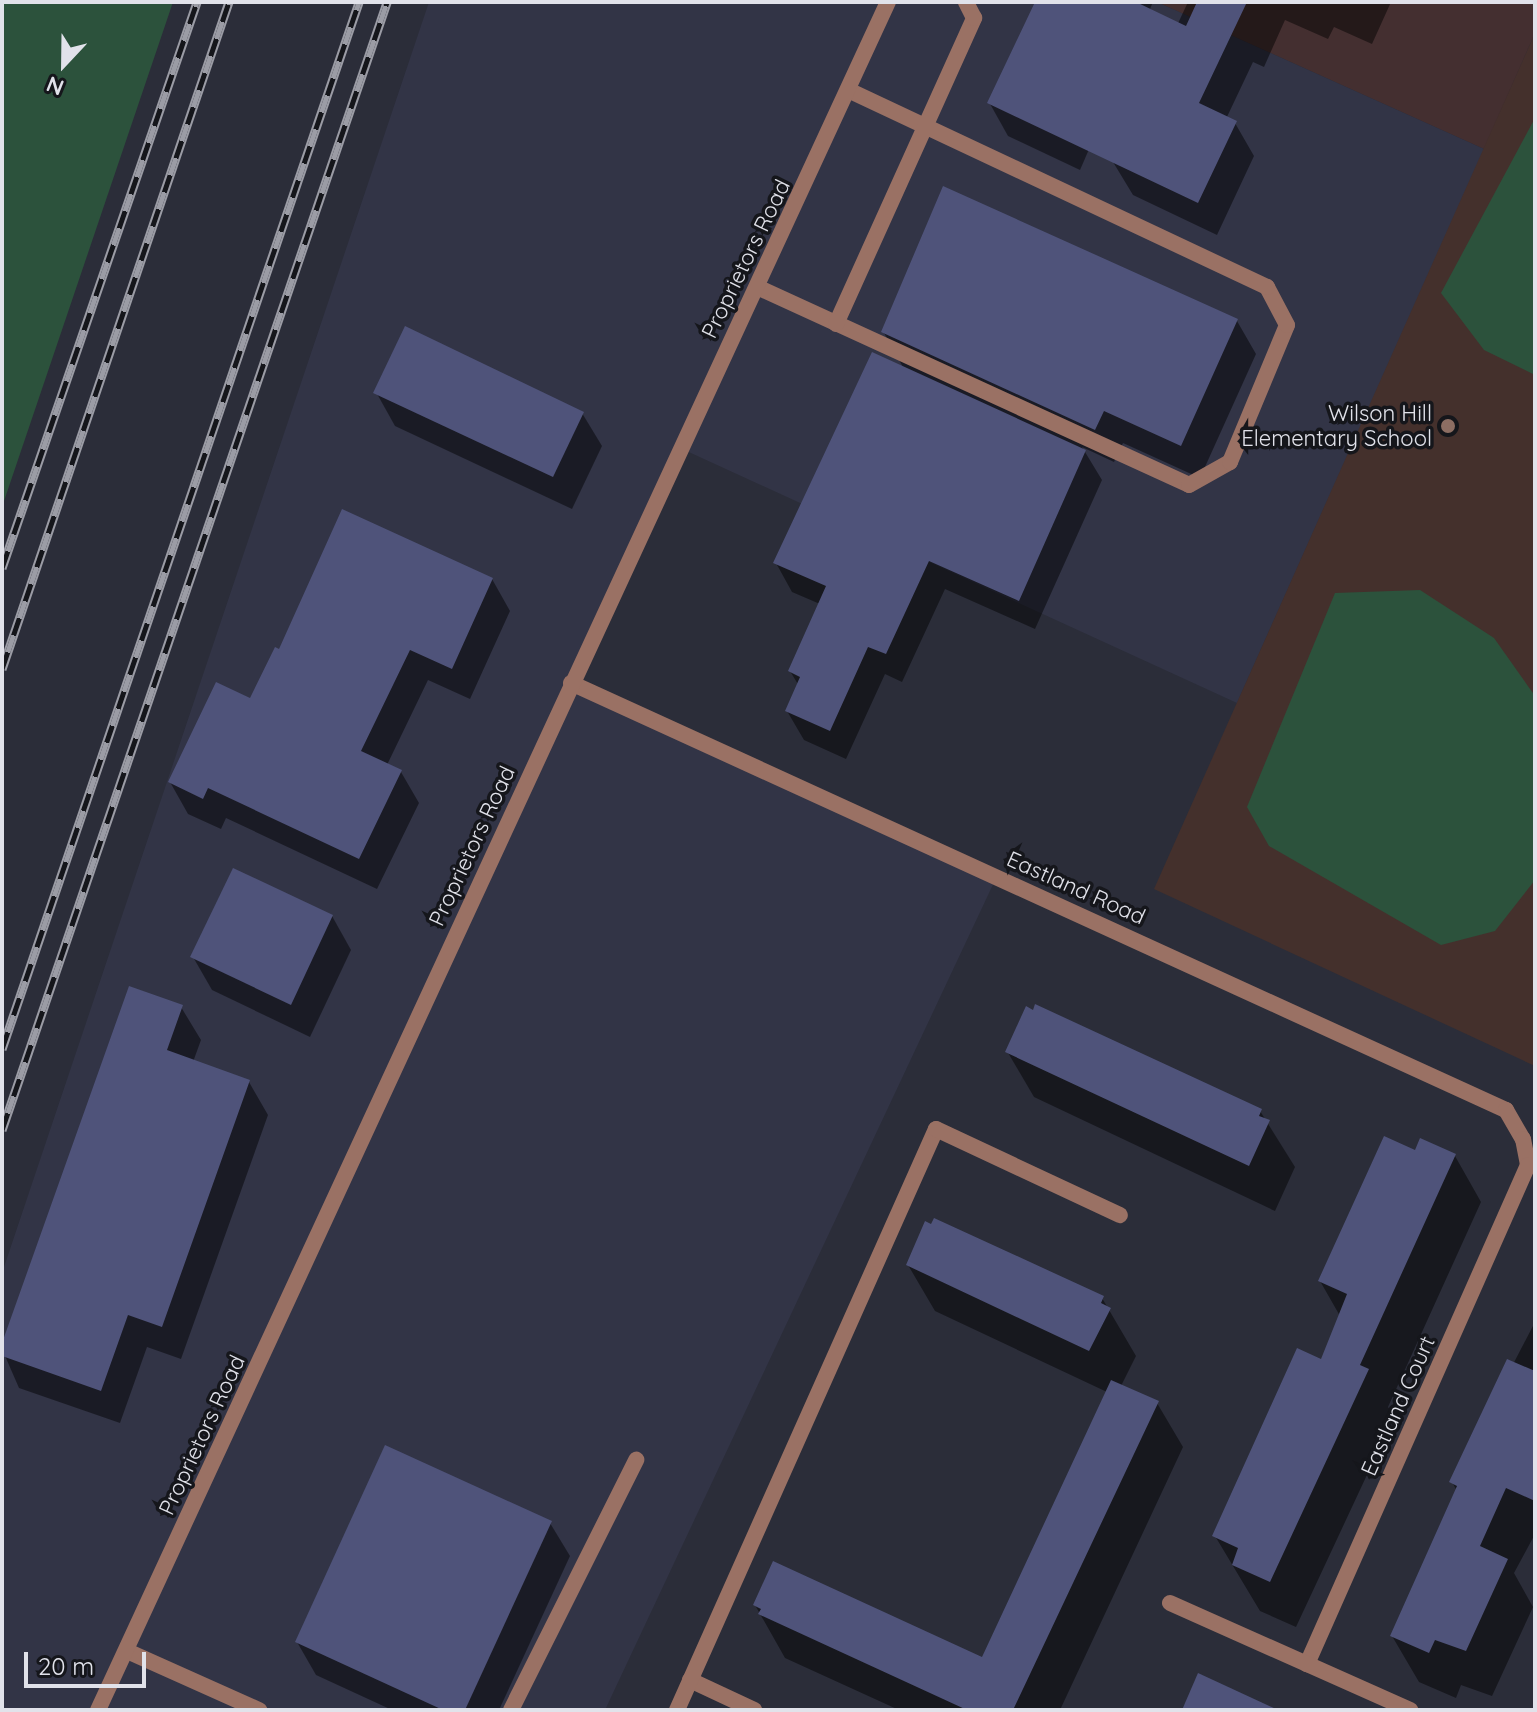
<!DOCTYPE html>
<style>
body{margin:0}
#map{position:relative;width:1537px;height:1712px;overflow:hidden;background:#2b2d39;font-family:Quicksand,sans-serif}
div>[style]{position:absolute}
.commercial>*{inset:0;background:#442f30}
.built>*{inset:0;background:#323446}
.education>*{inset:0;background:#44302c}
.green>*{inset:0;background:#2c523c}
.shadow>*{inset:0;background:#0007}
.building>*{inset:0;background:#4f537a}
.service>*{height:16px;margin:-8px;padding:0 8px;transform-origin:8px;border-radius:8px;background:#9a7164}
.minor>*{height:16px;margin:-8px;padding:0 8px;transform-origin:8px;border-radius:8px;background:#9a7164}
.tertiary>*{height:16px;margin:-8px;padding:0 8px;transform-origin:8px;border-radius:8px;background:#9a7164}
.rail>*{height:9px;margin-top:-4.5px;transform-origin:0;background:repeating-linear-gradient(90deg,#15161b 0 18px,#9b9ca5 0 36px);box-sizing:border-box;border-block:2px solid #9b9ca5}
.dots>*{width:22px;height:22px;translate:-50% -50%;box-sizing:border-box;border:4px solid #15161b;border-radius:50%}
span{translate:-50% -50%;white-space:nowrap;text-align:center;line-height:1.15;-webkit-text-stroke:7px #15161b;paint-order:stroke}
.street-label{font-size:22px;color:#e1e2ea}
.poi-label{font-size:22px;color:#e1e2ea}
.right{translate:-100% -50%;text-align:right}
.frame{position:absolute;inset:0;border:4px solid #e1e2ea;pointer-events:none}
.north{position:absolute;left:24px;top:24px;width:80px;height:80px;-webkit-text-stroke:6px #15161b;paint-order:stroke;rotate:202deg;font-size:22px;font-weight:700;line-height:32px;text-align:center;color:#e1e2ea}
.north::after{content:'';display:block;margin:auto;width:28px;height:36px;background:#e1e2ea;clip-path:polygon(50% 0,100% 100%,50% 72%,0 100%)}
.scale{position:absolute;left:24px;top:1652px;width:122px;height:36px;box-sizing:border-box;border:4px solid #e1e2ea;border-top:0;padding-left:10px;font-size:24px;line-height:28px;white-space:nowrap;color:#e1e2ea;-webkit-text-stroke:6px #15161b;paint-order:stroke}
</style>
<div id="map">
<div class="commercial">
<div style="clip-path:polygon(1157px 2px,1535px 2px,1535px 33px,1484px 149px)"></div>
</div>
<div class="built">
<div style="clip-path:polygon(429px 2px,1157px 2px,1484px 149px,1237px 703px,680px 448px,572px 683px,997px 876px,605px 1710px,2px 1710px,2px 1273px)"></div>
</div>
<div class="education">
<div style="clip-path:polygon(1535px 33px,1535px 1066px,1154px 889px)"></div>
</div>
<div class="green">
<div style="clip-path:polygon(2px 2px,173px 2px,2px 507px)"></div>
<div style="clip-path:polygon(1535px 118px,1535px 375px,1484px 350px,1441px 293px)"></div>
<div style="clip-path:polygon(1420px 590px,1494px 638px,1535px 696px,1535px 880px,1495px 931px,1441px 945px,1269px 846px,1247px 807px,1335px 593px)"></div>
</div>
<div class="shadow">
<div style="clip-path:polygon(1036px 2px,1153px 2px,1080px 170px,1008px 136px,989px 102px)"></div>
<div style="clip-path:polygon(1188px 2px,1391px 2px,1372px 44px,1334px 27px,1328px 39px,1285px 20px,1264px 67px,1253px 62px,1226px 119px,1235px 123px,1254px 156px,1217px 235px,1133px 195px,1113px 162px)"></div>
<div style="clip-path:polygon(1237px 321px,1256px 354px,1200px 478px,1123px 443px,1114px 462px,1082px 447px,1102px 480px,1035px 629px,945px 589px,902px 682px,885px 674px,846px 759px,804px 740px,787px 711px,799px 686px,790px 671px,820px 604px,792px 592px,776px 563px,904px 369px,883px 331px)"></div>
<div style="clip-path:polygon(376px 392px,582px 413px,602px 446px,572px 509px,395px 426px)"></div>
<div style="clip-path:polygon(492px 579px,510px 611px,470px 699px,428px 680px,387px 765px,401px 772px,419px 803px,377px 889px,226px 818px,221px 829px,188px 814px,170px 782px,251px 701px,280px 651px)"></div>
<div style="clip-path:polygon(332px 916px,351px 950px,310px 1037px,212px 990px,193px 957px)"></div>
<div style="clip-path:polygon(181px 1007px,201px 1040px,193px 1062px,249px 1082px,268px 1115px,181px 1359px,147px 1347px,120px 1423px,19px 1388px,2px 1349px)"></div>
<div style="clip-path:polygon(1007px 1051px,1260px 1111px,1295px 1167px,1275px 1211px,1034px 1097px)"></div>
<div style="clip-path:polygon(1416px 1152px,1455px 1156px,1481px 1202px,1388px 1407px,1394px 1417px,1296px 1627px,1260px 1611px,1215px 1536px,1322px 1362px,1340px 1316px,1320px 1281px)"></div>
<div style="clip-path:polygon(908px 1265px,1102px 1298px,1136px 1356px,1121px 1386px,1157px 1403px,1183px 1447px,1060px 1710px,899px 1710px,785px 1658px,755px 1605px,983px 1660px,1107px 1392px,935px 1311px)"></div>
<div style="clip-path:polygon(1535px 1322px,1535px 1534px,1514px 1573px,1533px 1607px,1492px 1696px,1461px 1685px,1456px 1698px,1419px 1682px,1392px 1636px,1457px 1491px,1452px 1482px)"></div>
<div style="clip-path:polygon(550px 1523px,570px 1556px,499px 1710px,392px 1710px,316px 1675px,297px 1642px)"></div>
</div>
<div class="building">
<div style="clip-path:polygon(1035px 2px,1136px 2px,1186px 26px,1197px 2px,1247px 2px,1199px 103px,1237px 121px,1198px 203px,987px 103px)"></div>
<div style="clip-path:polygon(943px 186px,1238px 319px,1181px 446px,1104px 411px,1095px 430px,881px 332px)"></div>
<div style="clip-path:polygon(405px 326px,584px 412px,553px 477px,373px 393px)"></div>
<div style="clip-path:polygon(872px 352px,1086px 450px,1019px 601px,929px 561px,886px 654px,868px 647px,830px 731px,785px 711px,800px 677px,788px 671px,826px 586px,773px 563px)"></div>
<div style="clip-path:polygon(342px 509px,493px 578px,452px 669px,410px 650px,361px 751px,402px 770px,359px 859px,208px 788px,203px 799px,168px 782px,216px 682px,250px 698px,275px 647px,279px 649px)"></div>
<div style="clip-path:polygon(233px 868px,333px 915px,291px 1005px,190px 957px)"></div>
<div style="clip-path:polygon(129px 986px,183px 1005px,167px 1050px,250px 1080px,162px 1327px,128px 1315px,101px 1391px,2px 1356px,2px 1343px)"></div>
<div style="clip-path:polygon(1035px 1004px,1262px 1109px,1259px 1116px,1270px 1120px,1249px 1166px,1005px 1052px,1026px 1006px,1033px 1010px)"></div>
<div style="clip-path:polygon(1384px 1136px,1415px 1150px,1420px 1138px,1456px 1154px,1360px 1365px,1369px 1369px,1270px 1582px,1232px 1565px,1238px 1548px,1212px 1536px,1297px 1348px,1321px 1359px,1347px 1294px,1318px 1281px)"></div>
<div style="clip-path:polygon(934px 1218px,1104px 1296px,1101px 1303px,1111px 1308px,1089px 1351px,906px 1265px,925px 1221px,931px 1224px)"></div>
<div style="clip-path:polygon(1507px 1359px,1535px 1371px,1535px 1501px,1506px 1488px,1480px 1546px,1508px 1559px,1466px 1651px,1435px 1640px,1429px 1653px,1390px 1636px,1457px 1486px,1449px 1482px)"></div>
<div style="clip-path:polygon(1111px 1380px,1159px 1401px,1013px 1710px,967px 1710px,758px 1614px,761px 1609px,753px 1605px,773px 1561px,982px 1657px)"></div>
<div style="clip-path:polygon(385px 1445px,552px 1521px,465px 1710px,443px 1710px,295px 1642px)"></div>
<div style="clip-path:polygon(1198px 1673px,1278px 1710px,1182px 1710px)"></div>
</div>
<div class="service">
<div style="left:757px;top:287px;width:475px;rotate:24.6deg"></div>
<div style="left:1189px;top:485px;width:47px;rotate:-29.3deg"></div>
<div style="left:1230px;top:462px;width:148px;rotate:-67.4deg"></div>
<div style="left:1287px;top:325px;width:43px;rotate:-117.8deg"></div>
<div style="left:1267px;top:287px;width:460px;rotate:-154.8deg"></div>
<div style="left:836px;top:324px;width:336px;rotate:-65.7deg"></div>
<div style="left:974px;top:18px;width:18px;rotate:-117deg"></div>
<div style="left:127px;top:1651px;width:145px;rotate:24.1deg"></div>
<div style="left:690px;top:1680px;width:71px;rotate:25.1deg"></div>
<div style="left:511px;top:1710px;width:280px;rotate:-63.4deg"></div>
</div>
<div class="minor">
<div style="left:571px;top:683px;width:1028px;rotate:24.55deg"></div>
<div style="left:1506px;top:1110px;width:34px;rotate:60deg"></div>
<div style="left:1523px;top:1139px;width:26px;rotate:79deg"></div>
<div style="left:1528px;top:1165px;width:546px;rotate:113.89deg"></div>
<div style="left:1170px;top:1603px;width:263px;rotate:24deg"></div>
<div style="left:677px;top:1710px;width:636px;rotate:-65.97deg"></div>
<div style="left:936px;top:1129px;width:203px;rotate:25.1deg"></div>
</div>
<div class="tertiary">
<div style="left:98px;top:1710px;width:1882px;rotate:-65.18deg"></div>
</div>
<div class="rail">
<div style="left:2px;top:568px;width:599px;rotate:-70.99deg"></div>
<div style="left:2px;top:669px;width:705px;rotate:-71.21deg"></div>
<div style="left:2px;top:1049px;width:1106px;rotate:-71.17deg"></div>
<div style="left:2px;top:1130px;width:1192px;rotate:-71.15deg"></div>
</div>
<div class="dots">
<div style="left:1448px;top:426px;background:#8d6e63"></div>
</div>
<div class="street-label">
<span style="left:746px;top:259px;rotate:-64deg">Proprietors Road</span>
<span style="left:472px;top:846px;rotate:-65deg">Proprietors Road</span>
<span style="left:1076px;top:888px;rotate:24deg">Eastland Road</span>
<span style="left:1398px;top:1406px;rotate:-66deg">Eastland Court</span>
<span style="left:202px;top:1435px;rotate:-65deg">Proprietors Road</span>
</div>
<div class="poi-label">
<span class="right" style="left:1432px;top:426px">Wilson Hill<br>Elementary School</span>
</div>
<div class="frame"></div>
<div class="north">N</div>
<div class="scale">20 m</div>
</div>
